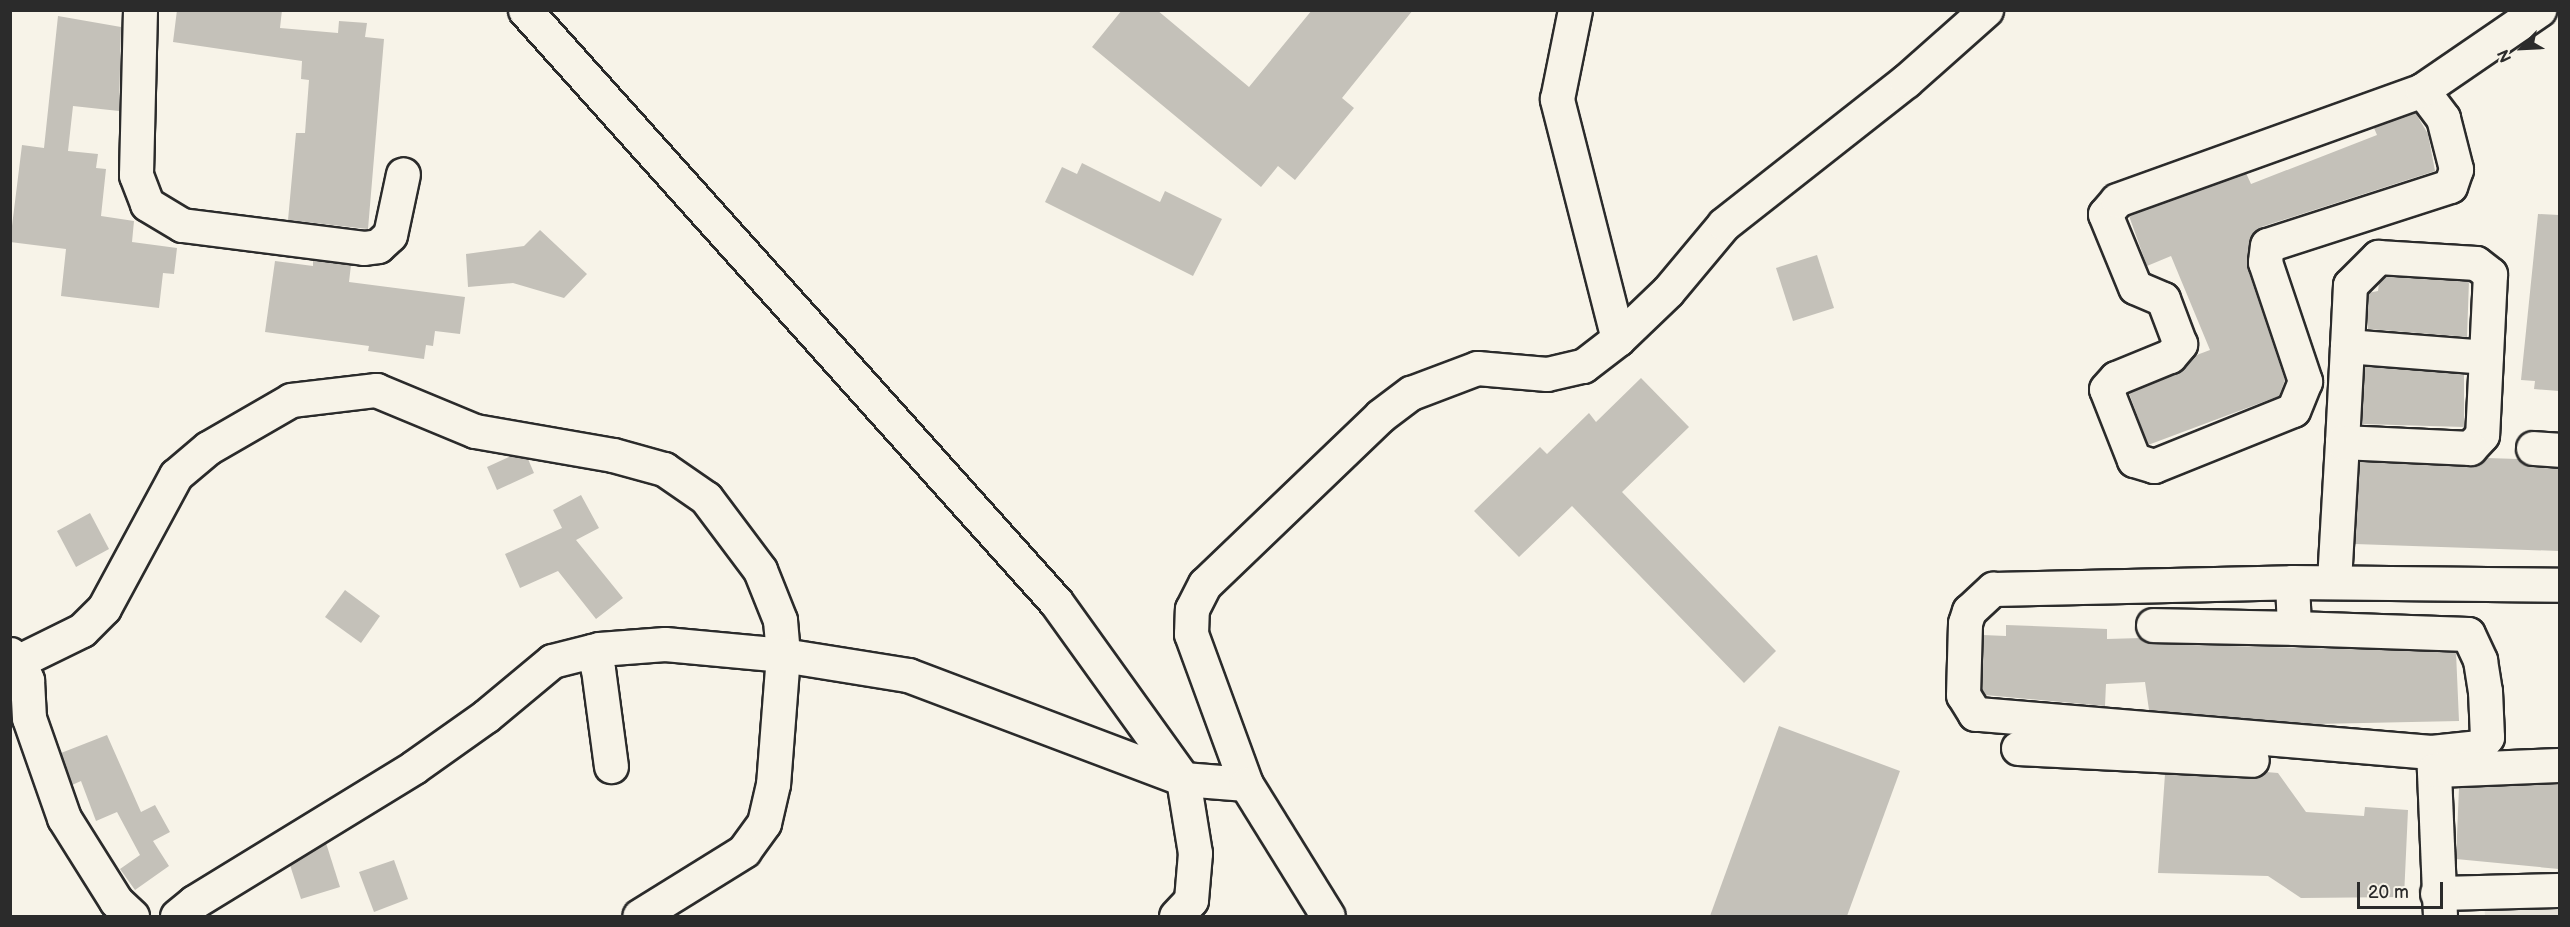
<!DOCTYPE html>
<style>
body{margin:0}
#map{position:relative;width:2570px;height:927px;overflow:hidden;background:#f7f3e8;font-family:"Balsamiq Sans",sans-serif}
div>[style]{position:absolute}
.built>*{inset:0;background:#e8e4da}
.building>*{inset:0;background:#c4c1b9}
.roads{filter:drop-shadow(2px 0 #2b2b2b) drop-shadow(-2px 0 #2b2b2b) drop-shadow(0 2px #2b2b2b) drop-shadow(0 -2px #2b2b2b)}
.minor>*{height:33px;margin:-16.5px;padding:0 16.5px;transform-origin:16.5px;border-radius:16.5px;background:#f7f3e8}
span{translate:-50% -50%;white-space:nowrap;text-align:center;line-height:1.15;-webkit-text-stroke:5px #f7f3e8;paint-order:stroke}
.frame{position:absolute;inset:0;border:12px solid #2b2b2b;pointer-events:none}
.north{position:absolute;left:2492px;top:18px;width:60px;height:60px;-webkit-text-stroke:4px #f7f3e8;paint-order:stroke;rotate:246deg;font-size:16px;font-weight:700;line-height:24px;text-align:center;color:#2b2b2b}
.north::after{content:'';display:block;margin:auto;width:21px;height:27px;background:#2b2b2b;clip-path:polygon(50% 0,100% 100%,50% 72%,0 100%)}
.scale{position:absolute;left:2357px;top:882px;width:86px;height:27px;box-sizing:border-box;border:3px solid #2b2b2b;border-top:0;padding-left:8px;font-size:18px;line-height:21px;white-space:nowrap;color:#2b2b2b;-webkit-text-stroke:4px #f7f3e8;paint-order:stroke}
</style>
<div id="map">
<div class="built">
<div style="clip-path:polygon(2484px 899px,2559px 901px,2559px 916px,2485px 916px)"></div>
</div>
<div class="building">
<div style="clip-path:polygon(177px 10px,282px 10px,280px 28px,338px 33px,339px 21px,367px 23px,365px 37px,384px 39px,368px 229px,288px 220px,296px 133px,305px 133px,309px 80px,301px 79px,302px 61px,173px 42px)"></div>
<div style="clip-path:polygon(1122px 10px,1157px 10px,1249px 87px,1312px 10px,1413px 10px,1342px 98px,1354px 108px,1295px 180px,1278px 166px,1261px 187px,1092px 47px)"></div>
<div style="clip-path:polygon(58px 16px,121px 27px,119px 111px,73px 106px,68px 151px,98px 154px,96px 168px,106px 169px,101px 216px,134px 221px,132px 242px,177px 248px,174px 274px,163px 273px,159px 308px,61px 296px,66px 249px,10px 242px,22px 145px,44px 148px)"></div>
<div style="clip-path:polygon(2415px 112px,2428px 134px,2435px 171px,2261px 227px,2252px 234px,2247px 267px,2285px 380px,2279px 396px,2148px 445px,2129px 393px,2177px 373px,2194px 356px,2210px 350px,2171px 256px,2147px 266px,2129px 216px,2246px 173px,2251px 184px,2377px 135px,2374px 128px)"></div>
<div style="clip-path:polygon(1082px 163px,1160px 202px,1165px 191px,1222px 219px,1193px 276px,1045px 202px,1062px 167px,1077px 174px)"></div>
<div style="clip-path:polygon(2538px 214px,2559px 215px,2559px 391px,2534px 389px,2535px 381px,2521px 380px)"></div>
<div style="clip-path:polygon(540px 230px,587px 274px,564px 298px,513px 283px,468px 287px,466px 254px,524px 246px)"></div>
<div style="clip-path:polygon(1817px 255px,1834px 308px,1793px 321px,1776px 268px)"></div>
<div style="clip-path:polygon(313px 260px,351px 265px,349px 282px,465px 297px,460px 334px,435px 331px,433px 346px,426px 345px,424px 359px,368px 351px,369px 346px,265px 332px,275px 261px,313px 266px)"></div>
<div style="clip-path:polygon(2385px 276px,2469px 281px,2467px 337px,2368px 329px,2368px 293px,2378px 291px,2379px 283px)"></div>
<div style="clip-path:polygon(2365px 366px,2464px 374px,2464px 427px,2362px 424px)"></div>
<div style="clip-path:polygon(1641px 378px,1689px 427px,1622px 492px,1776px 651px,1744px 683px,1572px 506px,1519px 557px,1474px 511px,1540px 447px,1547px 454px,1589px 413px,1596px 422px)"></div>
<div style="clip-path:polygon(511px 456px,528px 459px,534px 473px,497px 490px,487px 467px)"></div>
<div style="clip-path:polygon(2487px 458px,2518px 459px,2531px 467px,2559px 469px,2559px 551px,2355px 544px,2360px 462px,2469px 467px)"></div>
<div style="clip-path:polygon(581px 495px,599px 528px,576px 540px,623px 598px,596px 619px,558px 571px,520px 588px,505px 554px,562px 528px,553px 510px)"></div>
<div style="clip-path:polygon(90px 513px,109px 549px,76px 567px,57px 531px)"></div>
<div style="clip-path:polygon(345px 590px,380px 616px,361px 643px,325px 617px)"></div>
<div style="clip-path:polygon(2006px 625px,2107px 629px,2107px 639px,2141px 638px,2153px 644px,2456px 652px,2459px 721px,2316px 724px,2149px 710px,2145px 682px,2106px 684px,2105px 706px,1985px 695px,1982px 690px,1983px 635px,2006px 636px)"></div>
<div style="clip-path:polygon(1779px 726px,1900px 771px,1847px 916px,1710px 916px)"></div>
<div style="clip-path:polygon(107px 735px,141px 812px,155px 805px,170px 832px,153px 841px,169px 866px,135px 890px,120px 869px,140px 855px,117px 812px,96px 821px,81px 781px,72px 785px,61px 753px)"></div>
<div style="clip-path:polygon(2266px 772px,2278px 773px,2306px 812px,2364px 816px,2365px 807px,2408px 810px,2404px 897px,2301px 898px,2268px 876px,2158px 873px,2165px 774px,2251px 779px)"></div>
<div style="clip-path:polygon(2559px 784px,2559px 869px,2456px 859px,2459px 788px)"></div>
<div style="clip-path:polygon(326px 843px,340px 887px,301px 899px,290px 865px)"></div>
<div style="clip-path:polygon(394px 860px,408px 899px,374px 912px,359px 872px)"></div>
</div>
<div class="roads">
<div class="minor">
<div style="left:140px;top:10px;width:165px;rotate:91.4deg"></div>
<div style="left:136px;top:175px;width:31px;rotate:69deg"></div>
<div style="left:147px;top:204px;width:41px;rotate:31deg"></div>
<div style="left:182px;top:225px;width:183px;rotate:7.2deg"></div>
<div style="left:364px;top:248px;width:14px;rotate:-8deg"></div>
<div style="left:378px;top:246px;width:16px;rotate:-43deg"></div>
<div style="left:390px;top:235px;width:62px;rotate:-78deg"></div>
<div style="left:525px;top:10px;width:795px;rotate:48.11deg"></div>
<div style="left:1056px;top:602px;width:218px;rotate:54.3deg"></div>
<div style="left:1183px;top:779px;width:75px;rotate:80.8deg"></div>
<div style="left:1195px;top:853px;width:47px;rotate:94.9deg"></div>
<div style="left:1191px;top:900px;width:22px;rotate:133deg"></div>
<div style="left:2422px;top:90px;width:35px;rotate:53deg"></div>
<div style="left:2443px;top:118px;width:53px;rotate:75.7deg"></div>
<div style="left:2456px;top:169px;width:18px;rotate:109deg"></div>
<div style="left:2450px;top:186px;width:192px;rotate:162.1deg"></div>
<div style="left:2267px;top:245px;width:17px;rotate:97deg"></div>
<div style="left:2265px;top:262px;width:126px;rotate:71.4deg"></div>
<div style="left:2305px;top:381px;width:31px;rotate:112deg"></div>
<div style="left:2293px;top:410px;width:150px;rotate:158.1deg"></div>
<div style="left:2154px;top:466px;width:21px;rotate:-163deg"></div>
<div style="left:2134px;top:460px;width:76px;rotate:-111.5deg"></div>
<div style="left:2106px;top:389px;width:15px;rotate:-48deg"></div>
<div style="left:2116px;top:378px;width:58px;rotate:-22.2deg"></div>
<div style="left:2170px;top:356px;width:16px;rotate:-50deg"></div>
<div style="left:2180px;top:344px;width:48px;rotate:-110.7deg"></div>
<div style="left:2163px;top:299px;width:30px;rotate:-157deg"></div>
<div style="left:2135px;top:287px;width:79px;rotate:-112.3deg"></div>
<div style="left:2105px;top:214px;width:18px;rotate:-49deg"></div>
<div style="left:2117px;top:200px;width:324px;rotate:-19.8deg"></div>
<div style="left:2422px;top:90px;width:142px;rotate:-34.4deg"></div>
<div style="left:1618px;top:339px;width:69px;rotate:-43.8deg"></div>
<div style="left:1668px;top:291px;width:87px;rotate:-50.1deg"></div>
<div style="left:1724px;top:224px;width:231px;rotate:-38.2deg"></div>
<div style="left:1906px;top:81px;width:107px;rotate:-41.6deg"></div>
<div style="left:2347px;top:346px;width:139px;rotate:4.5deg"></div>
<div style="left:2533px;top:448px;width:27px;rotate:4deg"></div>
<div style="left:2334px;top:581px;width:139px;rotate:-86.7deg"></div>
<div style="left:2342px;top:442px;width:96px;rotate:-87deg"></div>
<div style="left:2347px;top:346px;width:61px;rotate:-87.2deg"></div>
<div style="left:2350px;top:285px;width:40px;rotate:-45deg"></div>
<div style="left:2378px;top:257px;width:98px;rotate:3.5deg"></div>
<div style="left:2476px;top:263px;width:18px;rotate:38deg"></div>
<div style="left:2490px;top:274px;width:161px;rotate:92.8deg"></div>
<div style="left:2482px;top:435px;width:18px;rotate:133deg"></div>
<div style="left:2470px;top:448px;width:128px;rotate:-177.3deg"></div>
<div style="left:2292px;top:582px;width:46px;rotate:87.5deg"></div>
<div style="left:2294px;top:628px;width:174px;rotate:2deg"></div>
<div style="left:2468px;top:634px;width:29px;rotate:65deg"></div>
<div style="left:2480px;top:660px;width:31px;rotate:81deg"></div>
<div style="left:2485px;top:691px;width:46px;rotate:87.5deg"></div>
<div style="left:2487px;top:737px;width:13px;rotate:129deg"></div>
<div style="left:2479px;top:747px;width:48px;rotate:174.1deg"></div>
<div style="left:2431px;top:752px;width:458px;rotate:-175.2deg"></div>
<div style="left:1975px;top:714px;width:22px;rotate:-122deg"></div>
<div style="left:1963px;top:695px;width:72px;rotate:-88.4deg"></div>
<div style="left:1965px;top:623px;width:13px;rotate:-72deg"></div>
<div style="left:1969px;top:611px;width:33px;rotate:-43deg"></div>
<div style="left:1993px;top:589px;width:299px;rotate:-1.3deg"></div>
<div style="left:2292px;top:582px;width:268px;rotate:0.6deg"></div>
<div style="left:2153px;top:625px;width:141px;rotate:1.2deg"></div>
<div style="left:592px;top:651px;width:19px;rotate:72deg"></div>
<div style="left:598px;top:669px;width:98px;rotate:82.4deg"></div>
<div style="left:10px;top:654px;width:11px;rotate:38deg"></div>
<div style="left:19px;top:661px;width:21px;rotate:67deg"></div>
<div style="left:27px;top:680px;width:38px;rotate:87deg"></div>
<div style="left:29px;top:718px;width:106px;rotate:70.7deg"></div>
<div style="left:64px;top:818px;width:98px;rotate:57.9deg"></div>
<div style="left:116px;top:901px;width:22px;rotate:43deg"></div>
<div style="left:19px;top:661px;width:70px;rotate:-26.2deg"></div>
<div style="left:82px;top:630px;width:31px;rotate:-45deg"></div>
<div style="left:104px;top:608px;width:151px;rotate:-61.6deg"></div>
<div style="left:176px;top:475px;width:42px;rotate:-40.2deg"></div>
<div style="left:208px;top:448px;width:96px;rotate:-30deg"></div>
<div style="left:291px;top:400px;width:86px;rotate:-6.7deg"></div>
<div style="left:376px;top:390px;width:107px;rotate:22.5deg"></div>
<div style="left:475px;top:431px;width:140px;rotate:9.9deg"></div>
<div style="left:613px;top:455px;width:53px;rotate:15.4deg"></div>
<div style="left:664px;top:469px;width:51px;rotate:34.6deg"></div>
<div style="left:706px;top:498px;width:90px;rotate:53.1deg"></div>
<div style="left:760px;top:570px;width:54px;rotate:68.2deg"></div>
<div style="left:780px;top:620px;width:35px;rotate:85deg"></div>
<div style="left:783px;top:655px;width:129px;rotate:94.4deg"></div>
<div style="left:773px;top:784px;width:40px;rotate:103deg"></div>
<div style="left:764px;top:823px;width:34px;rotate:126deg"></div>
<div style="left:744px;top:851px;width:123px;rotate:148.2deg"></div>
<div style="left:2018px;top:748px;width:234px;rotate:2.9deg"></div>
<div style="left:1246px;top:784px;width:160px;rotate:-110.1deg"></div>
<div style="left:1191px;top:634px;width:25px;rotate:-88deg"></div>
<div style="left:1192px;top:609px;width:28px;rotate:-63deg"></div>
<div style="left:1205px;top:584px;width:243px;rotate:-43.8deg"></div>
<div style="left:1380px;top:416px;width:39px;rotate:-37deg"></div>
<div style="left:1411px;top:393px;width:71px;rotate:-20.7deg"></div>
<div style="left:1477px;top:368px;width:70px;rotate:4.9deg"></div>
<div style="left:1547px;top:374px;width:37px;rotate:-13deg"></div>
<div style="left:1583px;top:366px;width:44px;rotate:-37.6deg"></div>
<div style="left:1618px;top:339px;width:248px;rotate:-104.3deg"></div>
<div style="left:1557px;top:99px;width:91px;rotate:-78.6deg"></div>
<div style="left:2437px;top:893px;width:123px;rotate:-1.4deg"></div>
<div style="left:177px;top:916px;width:22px;rotate:-39deg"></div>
<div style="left:194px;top:902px;width:258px;rotate:-31.5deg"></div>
<div style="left:414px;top:767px;width:88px;rotate:-35.3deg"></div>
<div style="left:486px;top:716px;width:86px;rotate:-39.8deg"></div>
<div style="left:552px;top:661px;width:49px;rotate:-14.3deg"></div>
<div style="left:599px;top:649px;width:66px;rotate:-4.3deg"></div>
<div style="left:665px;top:644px;width:119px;rotate:5.3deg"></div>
<div style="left:783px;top:655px;width:127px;rotate:9.1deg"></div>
<div style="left:908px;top:675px;width:294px;rotate:20.7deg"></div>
<div style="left:1183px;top:779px;width:63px;rotate:4.5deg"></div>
<div style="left:1246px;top:784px;width:155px;rotate:58.2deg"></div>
<div style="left:2440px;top:916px;width:146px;rotate:-92.4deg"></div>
<div style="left:2434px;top:770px;width:126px;rotate:-2.3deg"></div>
</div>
</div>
<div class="frame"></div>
<div class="north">N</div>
<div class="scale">20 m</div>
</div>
